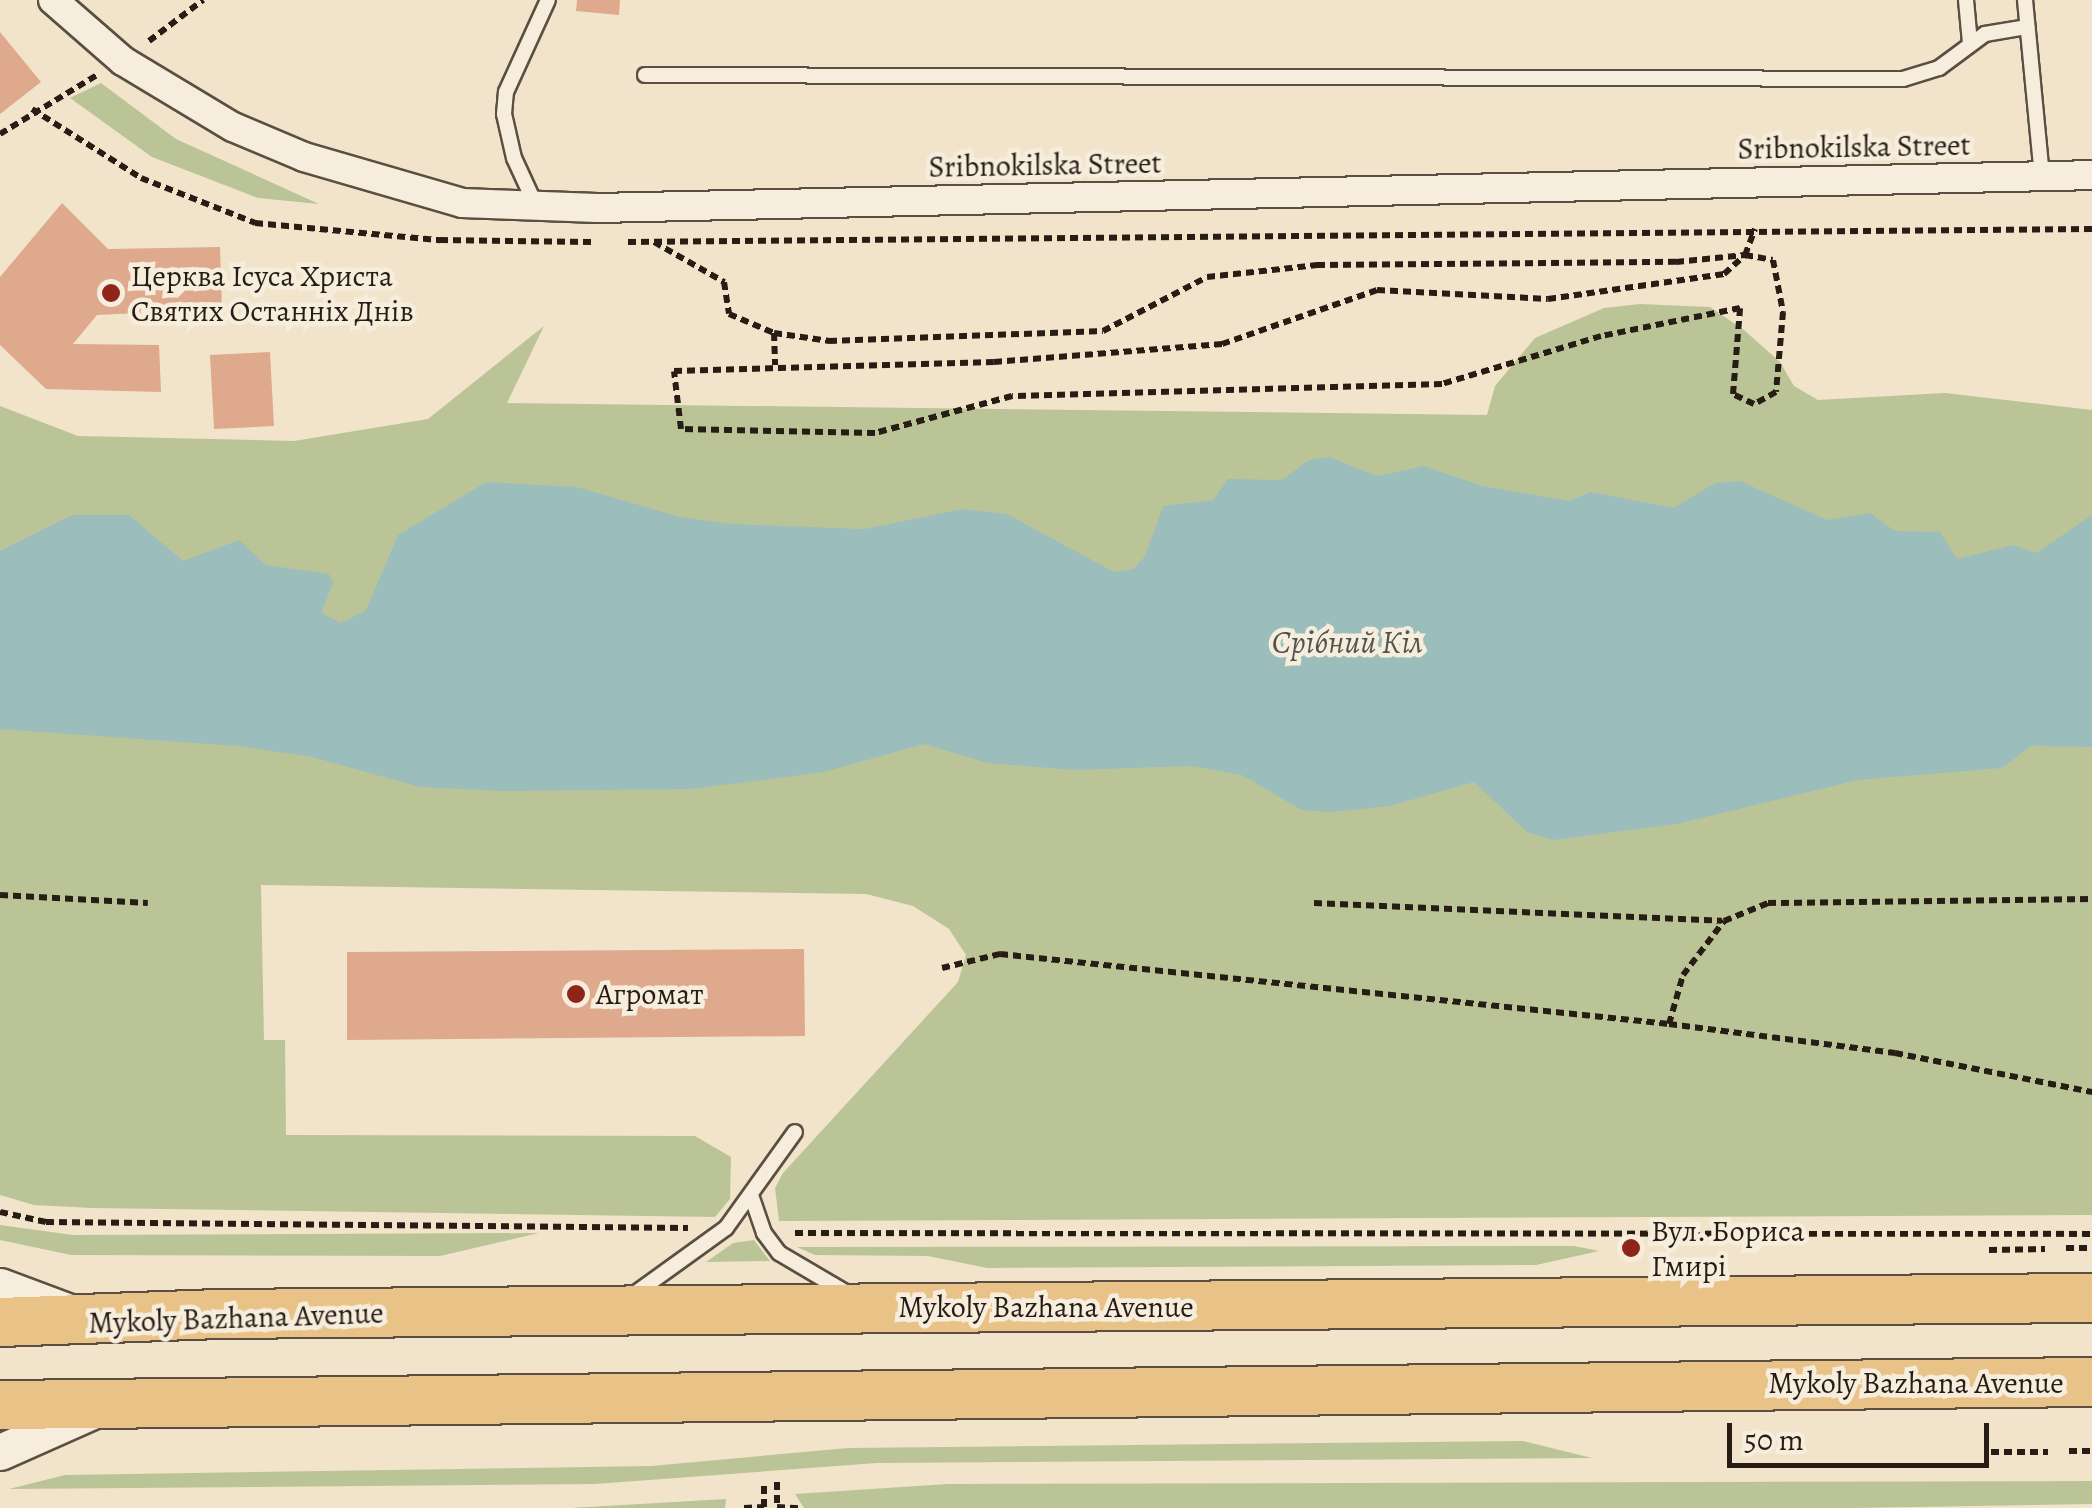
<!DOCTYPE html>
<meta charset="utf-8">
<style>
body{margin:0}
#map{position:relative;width:2092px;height:1508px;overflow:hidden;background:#f1e4cb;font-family:Alegreya,serif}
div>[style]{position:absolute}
.green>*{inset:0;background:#bbc497}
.water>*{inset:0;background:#9bbebc}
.building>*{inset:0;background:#dfa98d}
.path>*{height:6px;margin-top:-3px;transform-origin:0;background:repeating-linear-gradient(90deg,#271d15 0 8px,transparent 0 13px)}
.roads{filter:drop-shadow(2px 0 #5a4f42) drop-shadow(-2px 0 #5a4f42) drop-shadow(0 2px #5a4f42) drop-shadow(0 -2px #5a4f42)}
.service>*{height:14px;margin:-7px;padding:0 7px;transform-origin:7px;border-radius:7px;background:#f6eddd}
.minor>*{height:28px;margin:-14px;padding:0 14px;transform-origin:14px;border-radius:14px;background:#f6eddd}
.tertiary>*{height:35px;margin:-17.5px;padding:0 17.5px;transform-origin:17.5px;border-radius:17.5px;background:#f6eddd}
.secondary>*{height:40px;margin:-20px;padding:0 20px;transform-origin:20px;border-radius:20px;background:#f6eddd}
.trunk>*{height:48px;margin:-24px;padding:0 24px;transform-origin:24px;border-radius:24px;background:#e8c286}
.dots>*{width:28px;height:28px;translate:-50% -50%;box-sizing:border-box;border:5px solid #f6eddd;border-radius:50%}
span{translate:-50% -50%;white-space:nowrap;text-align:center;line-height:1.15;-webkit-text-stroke:9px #f6eddd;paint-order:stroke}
.street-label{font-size:30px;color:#271d15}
.poi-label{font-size:30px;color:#271d15}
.left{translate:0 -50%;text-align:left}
.water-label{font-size:32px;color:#50554f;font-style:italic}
.scale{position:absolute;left:1727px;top:1423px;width:262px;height:45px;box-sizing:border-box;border:5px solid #271d15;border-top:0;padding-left:12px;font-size:30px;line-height:35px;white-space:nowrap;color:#271d15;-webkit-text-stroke:8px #f6eddd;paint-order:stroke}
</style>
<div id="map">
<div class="green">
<div style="clip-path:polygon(101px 83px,176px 139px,319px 204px,258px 198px,152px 157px,70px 98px)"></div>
<div style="clip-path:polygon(1640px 304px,1710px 307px,1744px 330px,1780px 362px,1794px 386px,1818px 400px,1945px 393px,2092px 410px,2092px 1215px,779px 1221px,775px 1188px,783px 1173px,958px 982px,966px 955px,949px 929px,913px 906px,866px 894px,261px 885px,264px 1040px,285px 1040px,286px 1135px,695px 1136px,731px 1157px,730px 1199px,715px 1217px,92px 1208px,34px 1205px,0 1195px,0 406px,78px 436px,294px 441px,428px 419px,544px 326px,507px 403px,1487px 415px,1495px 386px,1535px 338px,1604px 308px)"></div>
<div style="clip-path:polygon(0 1225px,73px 1235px,539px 1233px,440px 1256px,71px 1255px,0 1240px)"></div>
<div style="clip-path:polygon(754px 1240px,770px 1261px,706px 1262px,733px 1243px)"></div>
<div style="clip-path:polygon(1574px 1246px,1599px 1251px,1536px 1265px,987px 1268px,928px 1256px,815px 1255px,797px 1247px)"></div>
<div style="clip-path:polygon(1523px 1441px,1592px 1458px,877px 1463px,595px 1484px,9px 1489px,65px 1475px,651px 1466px,848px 1448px)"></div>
<div style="clip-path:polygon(2092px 1481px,2092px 1504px,1853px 1508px,804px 1508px,795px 1494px,948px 1484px)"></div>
<div style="clip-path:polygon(726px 1499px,725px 1508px,571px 1508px)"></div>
</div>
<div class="water">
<div style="clip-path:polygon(1329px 457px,1377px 476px,1424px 466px,1482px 486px,1568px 501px,1591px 492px,1674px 508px,1715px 483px,1740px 481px,1827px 520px,1870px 513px,1895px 531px,1940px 532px,1957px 559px,2013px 545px,2036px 553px,2092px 515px,2092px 747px,2031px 746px,2002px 768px,1858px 780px,1677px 824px,1553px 840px,1527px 832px,1474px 782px,1390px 806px,1330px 812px,1301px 810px,1242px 775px,1191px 766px,1074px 770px,988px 763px,924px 744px,824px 772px,763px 780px,689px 789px,504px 791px,420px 787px,312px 757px,237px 746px,0 729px,0 551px,72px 515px,129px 515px,183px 561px,239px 540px,266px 565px,329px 574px,333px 583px,321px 613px,341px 623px,366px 610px,398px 535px,486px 482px,577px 487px,680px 517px,730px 524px,865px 529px,962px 509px,1007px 514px,1114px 572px,1134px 569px,1145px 556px,1163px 506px,1213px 500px,1228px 479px,1282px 480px,1309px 460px)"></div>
</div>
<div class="building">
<div style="clip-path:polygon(577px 0,620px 0,619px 15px,576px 11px)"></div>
<div style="clip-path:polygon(0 32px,41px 82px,0 114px)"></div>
<div style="clip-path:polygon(62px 203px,108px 249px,220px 247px,222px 309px,97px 315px,73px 344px,159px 345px,161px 392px,46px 389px,0 345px,0 277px)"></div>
<div style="clip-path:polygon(270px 352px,274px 426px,214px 429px,210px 355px)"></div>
<div style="clip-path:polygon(804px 949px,805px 1036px,347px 1040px,347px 952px)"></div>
</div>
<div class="path">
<div style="left:149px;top:41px;width:68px;rotate:-37.2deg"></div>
<div style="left:32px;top:109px;width:129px;rotate:32.3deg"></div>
<div style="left:141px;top:178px;width:123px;rotate:21.5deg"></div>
<div style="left:255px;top:223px;width:186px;rotate:5.3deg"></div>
<div style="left:440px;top:240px;width:151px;rotate:0.8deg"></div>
<div style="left:0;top:134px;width:114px;rotate:-31.3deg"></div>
<div style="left:628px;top:242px;width:1464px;rotate:-0.51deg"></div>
<div style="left:654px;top:242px;width:81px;rotate:29.7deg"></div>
<div style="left:724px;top:282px;width:32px;rotate:81deg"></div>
<div style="left:729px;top:314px;width:49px;rotate:22.9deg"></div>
<div style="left:774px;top:333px;width:56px;rotate:8.3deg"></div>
<div style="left:829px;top:341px;width:274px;rotate:-2.1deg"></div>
<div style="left:1103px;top:331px;width:117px;rotate:-27.4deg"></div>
<div style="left:1207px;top:277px;width:111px;rotate:-6.2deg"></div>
<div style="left:1317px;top:265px;width:359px;rotate:-0.5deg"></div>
<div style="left:1676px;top:262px;width:69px;rotate:-5.8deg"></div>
<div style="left:1745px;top:255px;width:28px;rotate:-69deg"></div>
<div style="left:1745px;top:255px;width:28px;rotate:10deg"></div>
<div style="left:1773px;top:260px;width:53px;rotate:79.1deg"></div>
<div style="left:1783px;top:312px;width:80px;rotate:95deg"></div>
<div style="left:1776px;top:392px;width:25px;rotate:151deg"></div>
<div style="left:1754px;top:404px;width:23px;rotate:-155deg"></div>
<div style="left:1733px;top:394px;width:86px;rotate:-85.3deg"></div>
<div style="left:1740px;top:308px;width:142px;rotate:168.6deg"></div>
<div style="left:1601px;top:336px;width:166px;rotate:163.2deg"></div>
<div style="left:1442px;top:384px;width:430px;rotate:178.4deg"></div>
<div style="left:1012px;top:396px;width:142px;rotate:164.9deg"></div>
<div style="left:875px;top:433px;width:194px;rotate:-178.8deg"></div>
<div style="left:681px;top:429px;width:58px;rotate:-96.9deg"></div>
<div style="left:674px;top:371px;width:320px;rotate:-1.6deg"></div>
<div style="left:994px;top:362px;width:229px;rotate:-4.5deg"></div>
<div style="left:1222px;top:344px;width:164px;rotate:-19.2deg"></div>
<div style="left:1377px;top:290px;width:171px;rotate:3deg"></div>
<div style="left:1548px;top:299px;width:178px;rotate:-8.1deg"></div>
<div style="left:1724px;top:274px;width:28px;rotate:-42deg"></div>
<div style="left:774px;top:333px;width:32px;rotate:88deg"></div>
<div style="left:0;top:895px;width:148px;rotate:3.1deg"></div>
<div style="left:1314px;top:903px;width:408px;rotate:2.5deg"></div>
<div style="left:942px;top:968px;width:60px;rotate:-13.6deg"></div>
<div style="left:1000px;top:954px;width:673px;rotate:5.97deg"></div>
<div style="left:1669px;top:1024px;width:228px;rotate:7.3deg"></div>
<div style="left:1895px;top:1053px;width:201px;rotate:11.2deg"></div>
<div style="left:1669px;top:1024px;width:51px;rotate:-74.1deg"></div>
<div style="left:1683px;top:975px;width:68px;rotate:-52.8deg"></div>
<div style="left:1724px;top:921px;width:48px;rotate:-22.2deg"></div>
<div style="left:1768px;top:903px;width:324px;rotate:-0.7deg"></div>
<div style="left:0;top:1212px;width:47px;rotate:12.3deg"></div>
<div style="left:46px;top:1222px;width:642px;rotate:0.54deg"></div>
<div style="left:795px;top:1233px;width:1297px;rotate:0.04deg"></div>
<div style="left:2066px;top:1248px;width:26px"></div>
<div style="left:1989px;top:1250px;width:56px;rotate:-1deg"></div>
<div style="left:2069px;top:1451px;width:23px"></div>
<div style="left:1991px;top:1452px;width:57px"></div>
<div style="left:777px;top:1482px;width:25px;rotate:90deg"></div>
<div style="left:777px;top:1507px;width:22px;rotate:3deg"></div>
<div style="left:744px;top:1508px;width:20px;rotate:-3deg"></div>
<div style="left:764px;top:1507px;width:25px;rotate:-90deg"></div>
</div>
<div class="roads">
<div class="service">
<div style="left:1966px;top:0;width:43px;rotate:84.7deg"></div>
<div style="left:2025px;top:0;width:177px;rotate:84.5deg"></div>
<div style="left:645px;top:75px;width:1258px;rotate:0.18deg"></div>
<div style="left:1903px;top:79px;width:38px;rotate:-17deg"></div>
<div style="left:1939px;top:68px;width:57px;rotate:-36.5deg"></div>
<div style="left:1985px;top:34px;width:43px;rotate:-9.5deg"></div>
<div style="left:537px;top:208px;width:55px;rotate:-114.7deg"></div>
<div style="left:514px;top:158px;width:45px;rotate:-102.8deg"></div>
<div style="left:504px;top:114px;width:22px;rotate:-85deg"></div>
<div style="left:506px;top:92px;width:101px;rotate:-65.5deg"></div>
<div style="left:751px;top:1195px;width:40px;rotate:71.1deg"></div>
<div style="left:764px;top:1233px;width:25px;rotate:53deg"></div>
<div style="left:779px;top:1253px;width:79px;rotate:30.5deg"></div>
<div style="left:633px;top:1295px;width:115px;rotate:-35.8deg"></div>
<div style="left:726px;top:1228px;width:118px;rotate:-54.3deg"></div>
</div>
<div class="minor">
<div style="left:53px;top:0;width:93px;rotate:41.1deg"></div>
<div style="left:123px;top:61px;width:128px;rotate:31deg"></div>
<div style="left:233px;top:127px;width:77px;rotate:22.9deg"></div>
<div style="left:304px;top:157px;width:165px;rotate:16.2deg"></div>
<div style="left:462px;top:203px;width:135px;rotate:2.1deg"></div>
<div style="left:597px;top:208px;width:1495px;rotate:-1.26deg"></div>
</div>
<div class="tertiary">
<div style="left:0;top:1452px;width:104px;rotate:-23.9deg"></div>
</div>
<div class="secondary">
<div style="left:0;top:1289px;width:80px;rotate:20.5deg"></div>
</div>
<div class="trunk">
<div style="left:0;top:1322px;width:218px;rotate:-2.1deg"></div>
<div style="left:218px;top:1314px;width:1874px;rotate:-0.49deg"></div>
<div style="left:0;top:1405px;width:2092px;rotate:-0.63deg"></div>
</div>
</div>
<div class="dots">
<div style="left:111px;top:293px;background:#8f2418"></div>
<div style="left:576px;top:994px;background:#8f2418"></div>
<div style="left:1631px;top:1248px;background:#8f2418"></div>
</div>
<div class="street-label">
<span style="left:1854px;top:147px;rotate:-1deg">Sribnokilska Street</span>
<span style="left:1045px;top:165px;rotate:-1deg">Sribnokilska Street</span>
<span style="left:1046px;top:1307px">Mykoly Bazhana Avenue</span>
<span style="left:236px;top:1318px;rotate:-2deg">Mykoly Bazhana Avenue</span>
<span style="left:1916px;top:1383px">Mykoly Bazhana Avenue</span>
</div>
<div class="poi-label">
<span class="left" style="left:131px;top:293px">Церква Ісуса Христа<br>Святих Останніх Днів</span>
<span class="left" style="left:596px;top:994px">Агромат</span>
<span class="left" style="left:1651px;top:1248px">Вул. Бориса<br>Гмирі</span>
</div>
<div class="water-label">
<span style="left:1347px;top:642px">Срібний Кіл</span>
</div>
<div class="scale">50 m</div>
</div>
